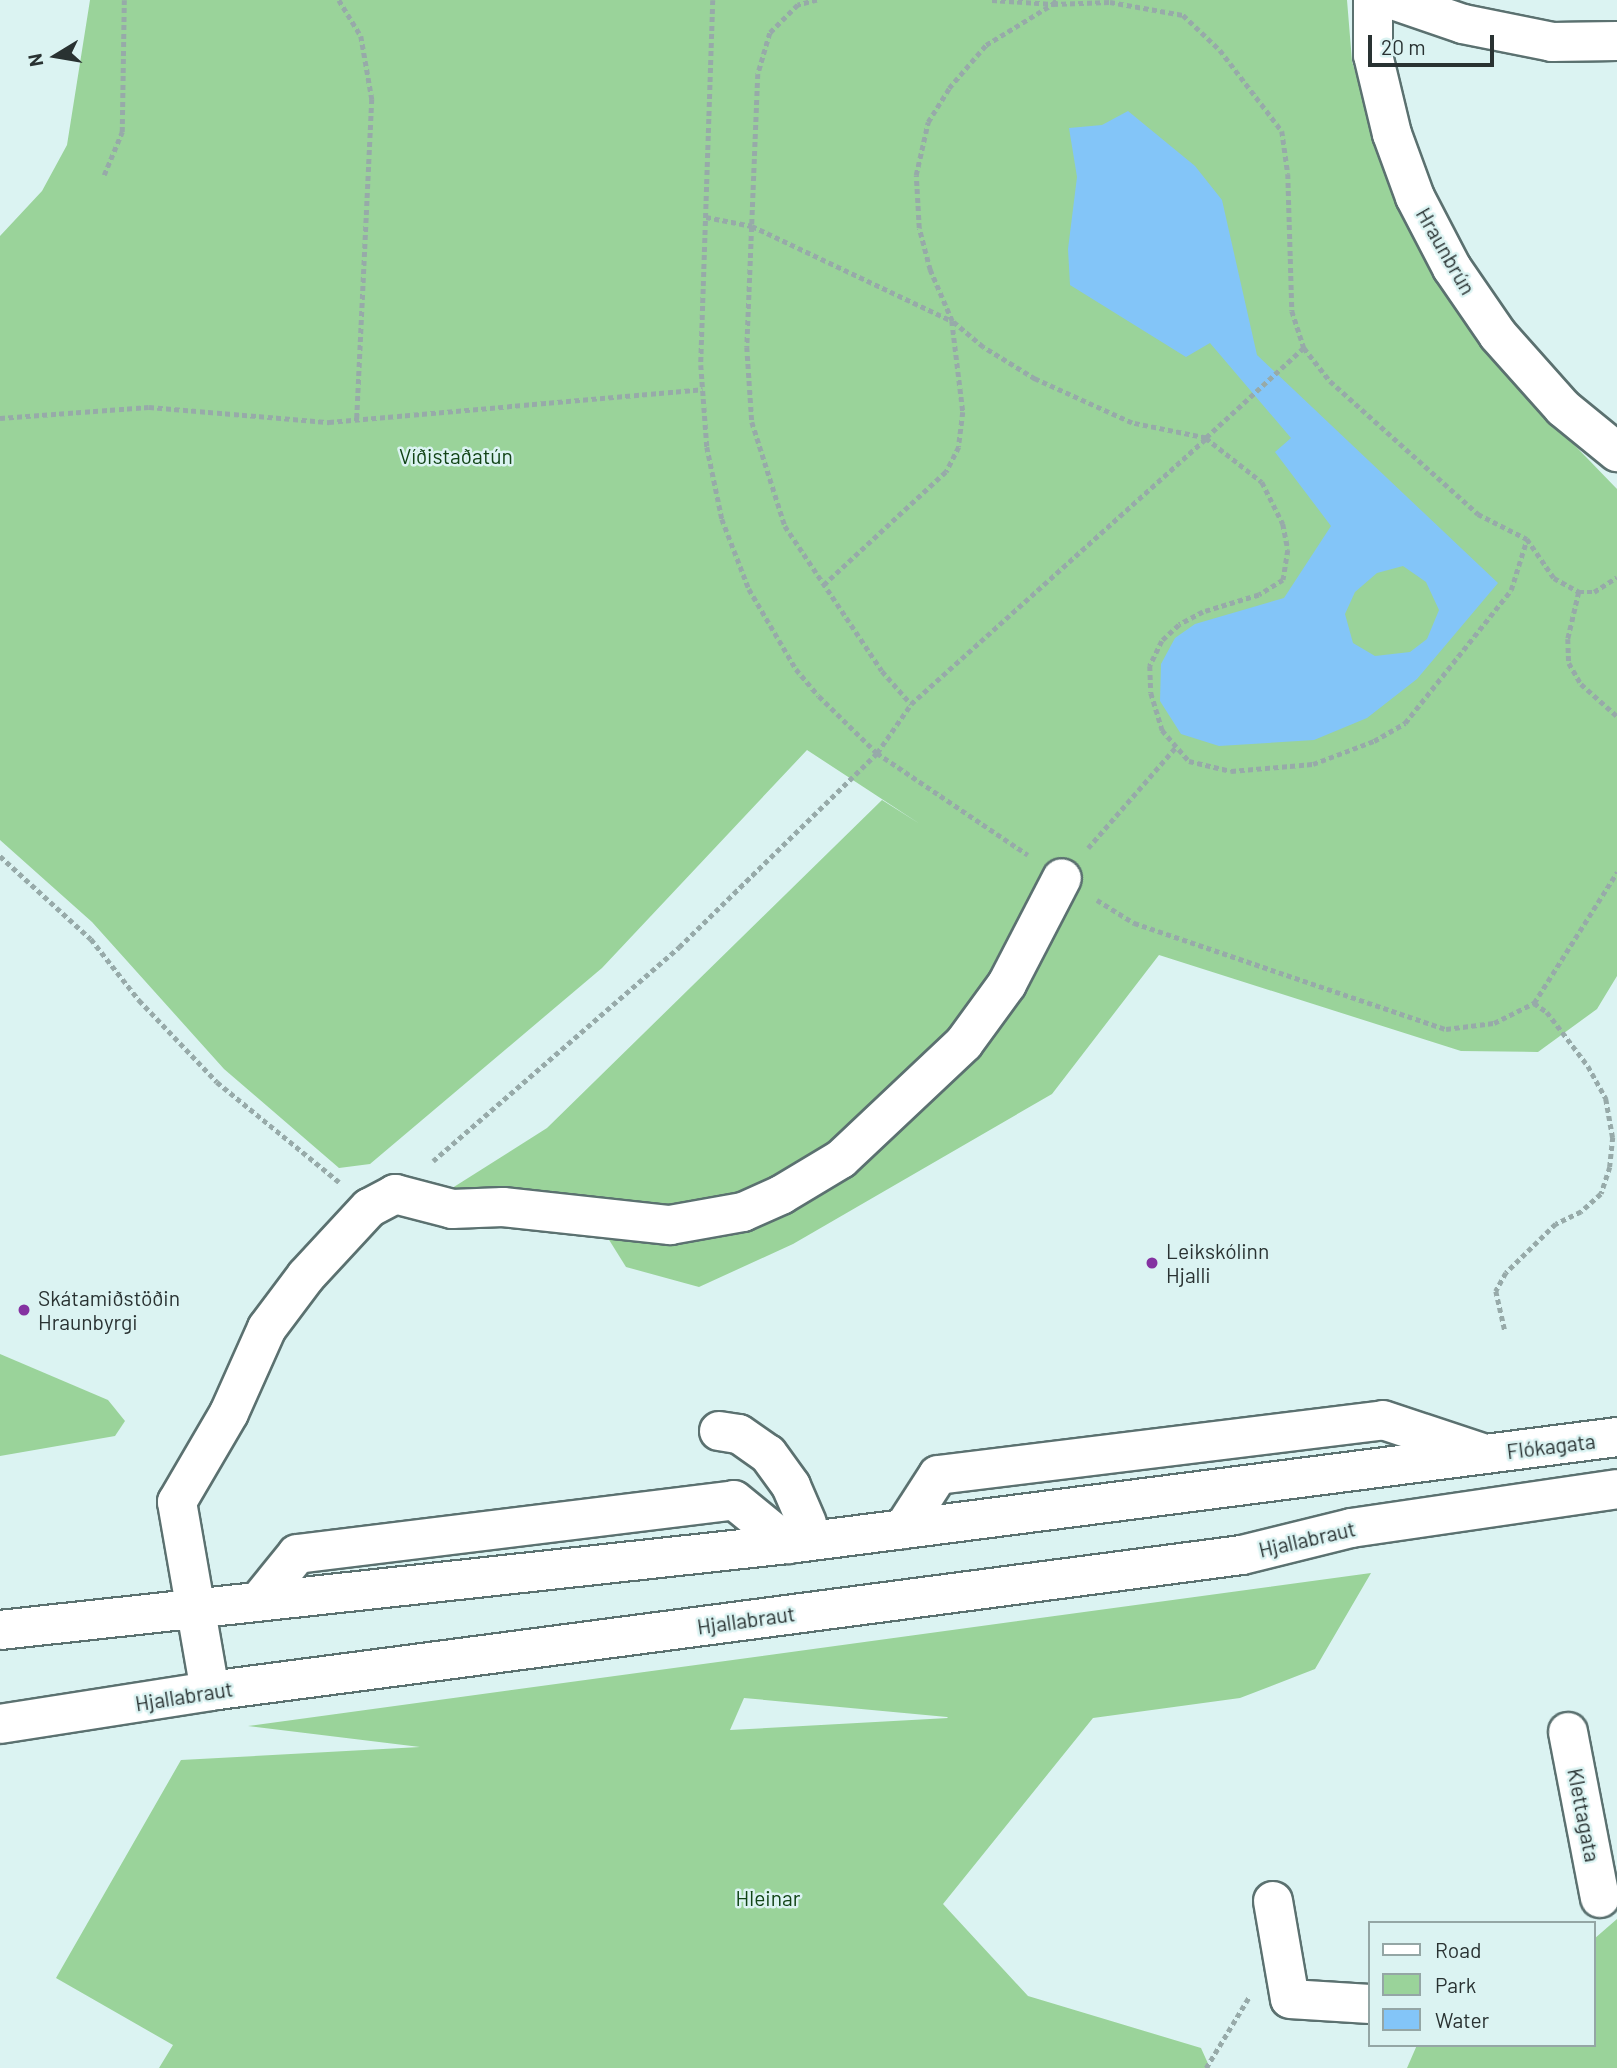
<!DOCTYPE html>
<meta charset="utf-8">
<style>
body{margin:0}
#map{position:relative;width:1617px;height:2068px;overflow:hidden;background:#dbf3f2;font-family:Barlow,sans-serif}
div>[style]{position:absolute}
.green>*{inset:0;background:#9ad39a}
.water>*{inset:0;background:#83c5f8}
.path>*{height:4.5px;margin-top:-2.25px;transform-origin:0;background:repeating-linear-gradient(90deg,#97aaa9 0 5px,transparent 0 8.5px)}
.roads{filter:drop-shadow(2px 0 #5b7170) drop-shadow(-2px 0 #5b7170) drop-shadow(0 2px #5b7170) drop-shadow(0 -2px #5b7170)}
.minor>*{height:38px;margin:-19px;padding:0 19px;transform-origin:19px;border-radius:19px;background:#fff}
.major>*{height:38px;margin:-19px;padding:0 19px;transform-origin:19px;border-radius:19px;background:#fff}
.dots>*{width:19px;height:19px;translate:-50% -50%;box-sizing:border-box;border:4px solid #dbf3f2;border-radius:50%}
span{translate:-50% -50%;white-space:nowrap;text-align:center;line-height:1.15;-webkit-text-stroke:5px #dbf3f2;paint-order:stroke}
.street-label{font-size:21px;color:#293232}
.park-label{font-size:21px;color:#114416}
.poi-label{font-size:21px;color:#293232}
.left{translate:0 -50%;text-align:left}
.legend{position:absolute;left:1368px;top:1921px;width:228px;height:126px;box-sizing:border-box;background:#dbf3f2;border:2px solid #94a6a5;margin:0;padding:9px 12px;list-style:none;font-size:21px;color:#293232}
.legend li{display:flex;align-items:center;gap:14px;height:35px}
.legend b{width:35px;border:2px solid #94a6a5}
.north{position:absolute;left:21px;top:21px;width:70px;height:70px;-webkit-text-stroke:5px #dbf3f2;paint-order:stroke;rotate:259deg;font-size:19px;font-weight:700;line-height:28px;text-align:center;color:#293232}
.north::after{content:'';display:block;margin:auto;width:24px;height:32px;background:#293232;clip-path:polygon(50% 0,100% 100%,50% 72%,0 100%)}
.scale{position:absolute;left:1368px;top:35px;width:126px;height:32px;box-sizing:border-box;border:4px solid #293232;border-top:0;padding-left:9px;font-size:21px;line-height:24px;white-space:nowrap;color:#293232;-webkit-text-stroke:5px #dbf3f2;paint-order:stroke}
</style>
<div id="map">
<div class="green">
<div style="clip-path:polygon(90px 0,1347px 0,1352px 61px,1373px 132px,1432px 267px,1488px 356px,1617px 489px,1617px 976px,1597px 1009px,1538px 1052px,1461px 1051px,1159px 955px,1052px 1094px,793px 1244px,699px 1287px,626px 1267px,601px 1227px,419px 1209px,547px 1128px,882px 800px,920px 824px,807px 750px,602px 968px,370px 1164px,339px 1168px,224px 1069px,92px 922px,0 840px,0 236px,42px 191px,67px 145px)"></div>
<div style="clip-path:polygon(0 1354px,108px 1400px,125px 1421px,115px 1436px,0 1456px)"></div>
<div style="clip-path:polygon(evenodd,1371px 1573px,1315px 1669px,1240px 1698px,1093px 1718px,943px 1904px,1028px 1996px,1201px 2048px,1210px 2068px,159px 2068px,173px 2045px,56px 1978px,181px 1760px,420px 1747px,248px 1726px,1371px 1573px,744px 1698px,947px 1717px,948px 1718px,730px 1730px,744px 1698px)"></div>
<div style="clip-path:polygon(1617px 1919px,1617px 2068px,1407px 2068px,1417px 2045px,1594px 2045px,1594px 1939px)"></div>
</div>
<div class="water">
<div style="clip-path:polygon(evenodd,1128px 111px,1195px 166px,1222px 200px,1257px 355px,1498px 583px,1417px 679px,1367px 718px,1314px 740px,1219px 746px,1181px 734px,1160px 701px,1161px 664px,1175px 638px,1195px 624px,1284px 598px,1331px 526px,1275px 452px,1291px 438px,1210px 343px,1186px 357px,1070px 285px,1068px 249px,1077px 177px,1069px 128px,1102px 125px,1128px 111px,1403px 566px,1426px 582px,1439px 610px,1427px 639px,1410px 652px,1375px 656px,1353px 643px,1345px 614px,1355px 592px,1377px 573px,1403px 566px)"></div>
</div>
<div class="path">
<div style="left:339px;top:0;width:42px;rotate:58.6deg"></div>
<div style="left:361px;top:36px;width:64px;rotate:80.1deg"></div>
<div style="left:372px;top:99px;width:320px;rotate:92.7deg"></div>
<div style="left:713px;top:0;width:365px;rotate:91.9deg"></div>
<div style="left:701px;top:365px;width:82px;rotate:85.8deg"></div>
<div style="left:707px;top:447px;width:74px;rotate:78.2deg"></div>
<div style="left:722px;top:519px;width:75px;rotate:68.9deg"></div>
<div style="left:749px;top:589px;width:93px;rotate:59.6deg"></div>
<div style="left:796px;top:669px;width:35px;rotate:50deg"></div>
<div style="left:819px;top:696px;width:81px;rotate:44.5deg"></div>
<div style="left:877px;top:753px;width:182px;rotate:34deg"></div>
<div style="left:817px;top:0;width:20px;rotate:165deg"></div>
<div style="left:798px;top:5px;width:40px;rotate:135deg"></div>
<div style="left:770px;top:33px;width:43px;rotate:106.3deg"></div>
<div style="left:758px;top:74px;width:273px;rotate:92.3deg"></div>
<div style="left:747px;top:347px;width:75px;rotate:86.2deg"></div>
<div style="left:752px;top:422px;width:109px;rotate:72.4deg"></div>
<div style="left:785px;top:526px;width:174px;rotate:56.2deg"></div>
<div style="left:882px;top:671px;width:44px;rotate:48.7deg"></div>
<div style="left:992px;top:0;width:61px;rotate:3.8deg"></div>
<div style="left:1053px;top:4px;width:5px;rotate:-53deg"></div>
<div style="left:104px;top:175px;width:47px;rotate:-67.3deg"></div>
<div style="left:122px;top:132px;width:132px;rotate:-89.1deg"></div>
<div style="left:706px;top:217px;width:47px;rotate:11.1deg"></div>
<div style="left:752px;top:226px;width:221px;rotate:25.4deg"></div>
<div style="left:952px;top:321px;width:92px;rotate:83.1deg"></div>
<div style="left:963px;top:412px;width:35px;rotate:97deg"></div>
<div style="left:959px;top:447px;width:28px;rotate:117deg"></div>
<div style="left:946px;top:472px;width:168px;rotate:137.2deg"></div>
<div style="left:1304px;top:348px;width:133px;rotate:137.4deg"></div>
<div style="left:1206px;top:438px;width:76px;rotate:-168.5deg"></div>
<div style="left:1132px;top:423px;width:107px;rotate:-155.6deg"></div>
<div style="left:1035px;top:379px;width:61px;rotate:-148.4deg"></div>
<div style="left:983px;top:347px;width:40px;rotate:-140deg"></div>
<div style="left:952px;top:321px;width:56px;rotate:-113.3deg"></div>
<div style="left:930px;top:270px;width:43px;rotate:-104.7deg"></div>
<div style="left:919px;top:228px;width:53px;rotate:-93.2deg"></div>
<div style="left:916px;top:175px;width:54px;rotate:-77.2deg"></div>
<div style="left:928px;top:122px;width:40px;rotate:-58deg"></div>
<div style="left:949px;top:88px;width:57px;rotate:-49.3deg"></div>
<div style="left:986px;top:45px;width:79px;rotate:-31.5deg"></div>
<div style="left:1053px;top:4px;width:57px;rotate:-2deg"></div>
<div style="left:1110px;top:2px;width:74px;rotate:10.1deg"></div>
<div style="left:1183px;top:15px;width:51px;rotate:43.4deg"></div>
<div style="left:1220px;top:50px;width:102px;rotate:52.6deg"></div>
<div style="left:1282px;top:131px;width:43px;rotate:82.1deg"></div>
<div style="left:1288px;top:174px;width:137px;rotate:88.3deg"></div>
<div style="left:1292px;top:311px;width:39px;rotate:72deg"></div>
<div style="left:1304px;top:348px;width:42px;rotate:51.8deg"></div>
<div style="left:1330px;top:381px;width:199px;rotate:41.9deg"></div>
<div style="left:1478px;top:514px;width:55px;rotate:27deg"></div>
<div style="left:1527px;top:539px;width:47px;rotate:55.3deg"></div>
<div style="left:1554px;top:578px;width:29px;rotate:29deg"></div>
<div style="left:1579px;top:592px;width:15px"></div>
<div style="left:1594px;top:592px;width:27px;rotate:-33deg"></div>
<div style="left:0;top:418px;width:149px;rotate:-4.2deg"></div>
<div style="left:149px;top:407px;width:181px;rotate:4.8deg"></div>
<div style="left:329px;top:422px;width:375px;rotate:-5deg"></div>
<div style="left:1579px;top:592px;width:48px;rotate:103.2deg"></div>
<div style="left:1568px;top:639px;width:24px;rotate:88deg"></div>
<div style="left:1569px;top:663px;width:24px;rotate:60deg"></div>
<div style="left:1581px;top:684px;width:48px;rotate:41.6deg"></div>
<div style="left:1088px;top:848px;width:133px;rotate:-49deg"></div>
<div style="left:0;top:856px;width:123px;rotate:42.4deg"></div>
<div style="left:91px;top:939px;width:78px;rotate:51.8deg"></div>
<div style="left:139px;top:1000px;width:113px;rotate:46.4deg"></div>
<div style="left:217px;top:1082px;width:158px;rotate:39.3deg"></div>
<div style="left:1097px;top:900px;width:44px;rotate:31.9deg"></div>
<div style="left:1134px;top:923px;width:330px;rotate:18.8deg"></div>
<div style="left:1446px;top:1029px;width:48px;rotate:-7.1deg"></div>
<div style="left:1494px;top:1023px;width:45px;rotate:-26.6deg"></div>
<div style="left:1534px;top:1003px;width:16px;rotate:35deg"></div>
<div style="left:1547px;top:1012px;width:68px;rotate:52.8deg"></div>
<div style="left:1588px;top:1066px;width:38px;rotate:61deg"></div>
<div style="left:1606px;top:1099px;width:39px;rotate:80deg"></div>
<div style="left:1613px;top:1137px;width:30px;rotate:96deg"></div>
<div style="left:1610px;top:1167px;width:28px;rotate:108deg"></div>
<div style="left:1601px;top:1194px;width:27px;rotate:138deg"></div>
<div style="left:1581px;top:1212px;width:28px;rotate:154deg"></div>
<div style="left:1556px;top:1224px;width:70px;rotate:135.6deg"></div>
<div style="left:1506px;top:1273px;width:21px;rotate:119deg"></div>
<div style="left:1496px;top:1291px;width:41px;rotate:77.3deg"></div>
<div style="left:1534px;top:1003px;width:155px;rotate:-57.6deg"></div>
<div style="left:433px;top:1161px;width:326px;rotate:-41deg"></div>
<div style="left:679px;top:947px;width:277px;rotate:-44.4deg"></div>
<div style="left:877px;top:753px;width:60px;rotate:-55.2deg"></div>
<div style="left:911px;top:704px;width:397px;rotate:-42deg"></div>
<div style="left:1206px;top:438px;width:71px;rotate:38.2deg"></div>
<div style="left:1262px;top:482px;width:47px;rotate:63.4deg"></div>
<div style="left:1283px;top:524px;width:26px;rotate:79deg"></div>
<div style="left:1288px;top:550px;width:30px;rotate:99deg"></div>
<div style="left:1283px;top:580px;width:28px;rotate:148deg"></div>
<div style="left:1259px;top:595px;width:59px;rotate:163.1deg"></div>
<div style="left:1203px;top:612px;width:27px;rotate:152deg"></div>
<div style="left:1179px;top:625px;width:23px;rotate:137deg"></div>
<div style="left:1162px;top:641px;width:28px;rotate:116deg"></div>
<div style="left:1150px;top:666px;width:27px;rotate:88deg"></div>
<div style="left:1151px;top:693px;width:39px;rotate:73deg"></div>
<div style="left:1162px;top:730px;width:41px;rotate:48.9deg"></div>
<div style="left:1189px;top:761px;width:43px;rotate:13.4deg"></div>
<div style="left:1231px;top:771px;width:82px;rotate:-4.9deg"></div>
<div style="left:1313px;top:764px;width:65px;rotate:-20.7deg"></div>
<div style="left:1374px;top:741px;width:36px;rotate:-30deg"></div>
<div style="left:1405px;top:723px;width:170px;rotate:-51.4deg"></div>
<div style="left:1511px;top:590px;width:53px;rotate:-72.6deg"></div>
<div style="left:1206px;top:2068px;width:83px;rotate:-58.8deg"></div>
</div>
<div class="roads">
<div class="minor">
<div style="left:1373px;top:0;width:55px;rotate:90deg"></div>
<div style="left:1373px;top:55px;width:81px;rotate:76.5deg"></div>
<div style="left:1392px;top:134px;width:67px;rotate:69.9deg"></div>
<div style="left:1415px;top:197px;width:80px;rotate:62.5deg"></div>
<div style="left:1452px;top:268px;width:81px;rotate:55.5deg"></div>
<div style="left:1498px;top:335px;width:98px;rotate:48.3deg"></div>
<div style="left:1563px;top:408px;width:70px;rotate:39.2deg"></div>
<div style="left:1393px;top:0;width:74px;rotate:18.9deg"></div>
<div style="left:1463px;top:24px;width:91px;rotate:11.4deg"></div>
<div style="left:1552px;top:42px;width:65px;rotate:-0.9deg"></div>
<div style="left:719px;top:1431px;width:20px;rotate:9deg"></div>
<div style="left:739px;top:1434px;width:35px;rotate:35deg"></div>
<div style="left:768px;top:1454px;width:39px;rotate:54deg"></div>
<div style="left:791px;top:1486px;width:40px;rotate:66.6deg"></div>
<div style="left:903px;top:1529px;width:64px;rotate:-57.1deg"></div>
<div style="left:938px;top:1475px;width:448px;rotate:-7deg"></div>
<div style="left:1383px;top:1420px;width:108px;rotate:18.4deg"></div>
<div style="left:259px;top:1601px;width:60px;rotate:-51deg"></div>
<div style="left:297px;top:1554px;width:440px;rotate:-7deg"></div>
<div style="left:734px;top:1500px;width:70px;rotate:39.2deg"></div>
<div style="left:210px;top:1691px;width:192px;rotate:-99.9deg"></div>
<div style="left:177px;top:1502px;width:103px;rotate:-59.7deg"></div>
<div style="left:229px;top:1413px;width:93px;rotate:-65.9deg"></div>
<div style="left:267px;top:1328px;width:65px;rotate:-53.1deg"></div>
<div style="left:306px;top:1276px;width:93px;rotate:-47.2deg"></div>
<div style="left:369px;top:1208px;width:30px;rotate:-28deg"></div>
<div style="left:395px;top:1194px;width:59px;rotate:14.7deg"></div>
<div style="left:452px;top:1209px;width:51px;rotate:-2.2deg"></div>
<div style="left:503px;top:1207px;width:168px;rotate:6.2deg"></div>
<div style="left:670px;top:1225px;width:74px;rotate:-10.1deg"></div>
<div style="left:743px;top:1212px;width:42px;rotate:-24.1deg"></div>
<div style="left:781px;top:1195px;width:70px;rotate:-31deg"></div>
<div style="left:841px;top:1159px;width:169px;rotate:-43.3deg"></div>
<div style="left:964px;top:1043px;width:73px;rotate:-53.9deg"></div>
<div style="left:1007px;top:984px;width:119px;rotate:-62.6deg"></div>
<div style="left:1568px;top:1732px;width:169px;rotate:79.1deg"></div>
<div style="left:1273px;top:1901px;width:99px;rotate:80.2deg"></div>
<div style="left:1290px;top:1999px;width:80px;rotate:3.6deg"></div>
</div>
<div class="major">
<div style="left:0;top:1630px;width:793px;rotate:-6.23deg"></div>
<div style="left:788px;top:1544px;width:836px;rotate:-7.35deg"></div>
<div style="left:0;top:1724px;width:213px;rotate:-8.9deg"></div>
<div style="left:210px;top:1691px;width:1041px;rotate:-7.51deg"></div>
<div style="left:1242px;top:1555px;width:112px;rotate:-13.9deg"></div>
<div style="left:1351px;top:1528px;width:269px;rotate:-8.3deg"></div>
</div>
</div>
<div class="dots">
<div style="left:1152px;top:1263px;background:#8432a1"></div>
<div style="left:24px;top:1310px;background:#8432a1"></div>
</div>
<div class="street-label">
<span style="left:1446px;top:251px;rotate:60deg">Hraunbrún</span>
<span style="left:1551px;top:1446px;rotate:-7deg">Flókagata</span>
<span style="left:1307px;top:1539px;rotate:-13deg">Hjallabraut</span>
<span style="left:746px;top:1620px;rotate:-8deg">Hjallabraut</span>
<span style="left:184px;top:1696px;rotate:-9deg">Hjallabraut</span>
<span style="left:1584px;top:1815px;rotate:79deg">Klettagata</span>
</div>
<div class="park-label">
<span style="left:456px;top:456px">Víðistaðatún</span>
<span style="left:768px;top:1898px">Hleinar</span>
</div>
<div class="poi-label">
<span class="left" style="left:1166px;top:1263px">Leikskólinn<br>Hjalli</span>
<span class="left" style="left:38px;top:1310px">Skátamiðstöðin<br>Hraunbyrgi</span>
</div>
<ul class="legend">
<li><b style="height:9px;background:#fff"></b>Road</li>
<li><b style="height:19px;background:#9ad39a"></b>Park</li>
<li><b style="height:19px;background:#83c5f8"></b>Water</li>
</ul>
<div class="north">N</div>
<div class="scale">20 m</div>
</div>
